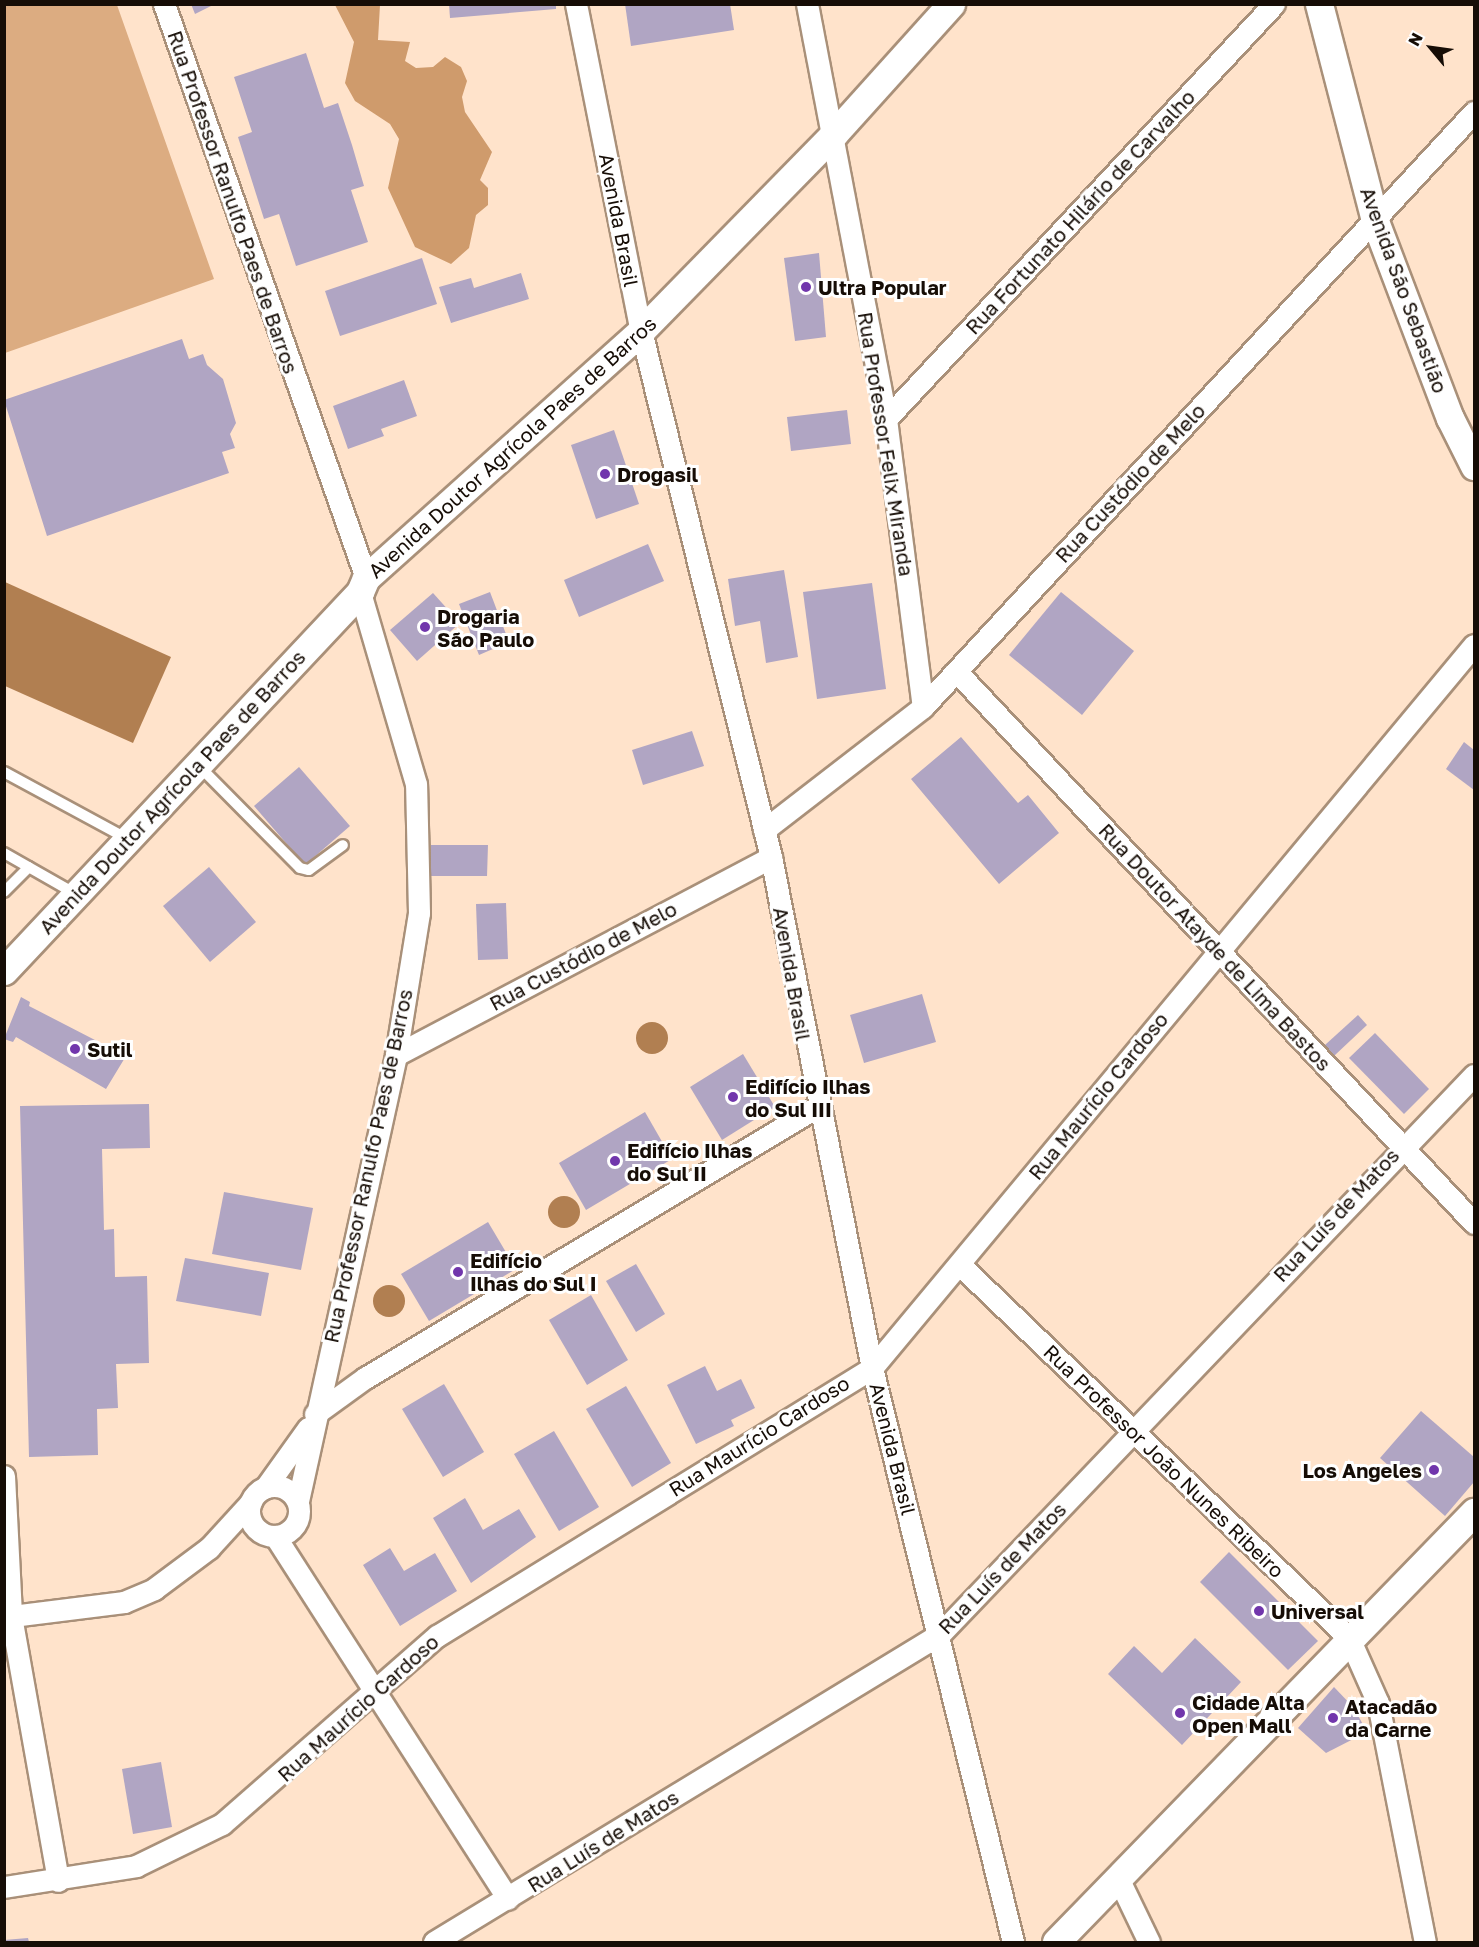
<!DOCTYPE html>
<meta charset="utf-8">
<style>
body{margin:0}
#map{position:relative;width:1479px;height:1947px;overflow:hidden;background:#ffe3cb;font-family:"Golos Text",sans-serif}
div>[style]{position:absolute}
.green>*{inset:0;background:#dcac81}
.forest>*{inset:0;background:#cf9b6c}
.water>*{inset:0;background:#b17f51}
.round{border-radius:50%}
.building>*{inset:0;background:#b0a5c3}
.roads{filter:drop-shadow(2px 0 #a99079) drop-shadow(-2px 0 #a99079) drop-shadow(0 2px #a99079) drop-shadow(0 -2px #a99079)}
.service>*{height:10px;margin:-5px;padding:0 5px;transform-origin:5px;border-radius:5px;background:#fff}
.minor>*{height:21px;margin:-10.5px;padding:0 10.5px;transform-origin:10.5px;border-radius:10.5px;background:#fff}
.minor>.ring{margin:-10.5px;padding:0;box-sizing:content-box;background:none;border:21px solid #fff;border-radius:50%}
.tertiary>*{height:27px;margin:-13.5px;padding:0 13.5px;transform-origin:13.5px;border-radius:13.5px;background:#fff}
.dots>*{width:16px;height:16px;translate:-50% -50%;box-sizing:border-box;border:3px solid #fff;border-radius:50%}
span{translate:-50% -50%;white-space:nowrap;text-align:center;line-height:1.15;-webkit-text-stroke:6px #fff;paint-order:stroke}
.street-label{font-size:20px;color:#160d06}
.poi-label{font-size:20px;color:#160d06;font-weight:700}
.left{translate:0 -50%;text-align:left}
.right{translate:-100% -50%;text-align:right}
.frame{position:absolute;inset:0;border:6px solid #160d06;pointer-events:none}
.north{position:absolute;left:1401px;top:18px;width:60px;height:60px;-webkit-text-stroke:4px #fff;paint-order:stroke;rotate:299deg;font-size:16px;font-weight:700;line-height:24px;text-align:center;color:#160d06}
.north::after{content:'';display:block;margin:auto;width:21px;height:27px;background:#160d06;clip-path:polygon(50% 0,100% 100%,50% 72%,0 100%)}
</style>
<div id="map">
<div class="green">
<div style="clip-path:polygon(4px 5px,117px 5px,214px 279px,5px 353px)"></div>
</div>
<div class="forest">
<div style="clip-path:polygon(335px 5px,380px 5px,378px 40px,410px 42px,405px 61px,416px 68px,433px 67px,445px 57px,461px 67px,467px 81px,462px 97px,465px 112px,492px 152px,480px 180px,488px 188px,488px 205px,476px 215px,469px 248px,451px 264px,415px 247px,388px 188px,399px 139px,390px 124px,355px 101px,345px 83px,354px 42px)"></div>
</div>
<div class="water">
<div style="clip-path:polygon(5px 582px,171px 657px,133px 743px,5px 686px)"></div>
<div class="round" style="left:636px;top:1022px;width:32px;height:32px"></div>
<div class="round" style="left:548px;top:1196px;width:32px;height:32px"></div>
<div class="round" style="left:373px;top:1285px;width:32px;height:32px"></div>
</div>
<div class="building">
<div style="clip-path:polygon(191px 4px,215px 4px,195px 14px)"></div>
<div style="clip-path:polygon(449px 4px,556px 4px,556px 9px,450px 18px)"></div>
<div style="clip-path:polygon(625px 4px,730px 4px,734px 30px,631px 46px)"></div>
<div style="clip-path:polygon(306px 53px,324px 108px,338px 103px,352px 145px,364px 186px,351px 190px,368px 242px,296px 266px,279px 214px,264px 219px,238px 137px,252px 132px,234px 77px)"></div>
<div style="clip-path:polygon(819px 253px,826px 337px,795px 341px,784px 258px)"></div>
<div style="clip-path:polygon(422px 258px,437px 304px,340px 336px,325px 291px)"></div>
<div style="clip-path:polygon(521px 273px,529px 299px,451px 323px,439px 287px,471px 278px,474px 288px)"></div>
<div style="clip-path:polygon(182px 339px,189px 359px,203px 354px,207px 365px,223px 379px,236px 423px,230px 434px,235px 448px,222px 452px,229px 473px,47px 536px,4px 400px)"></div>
<div style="clip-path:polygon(404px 380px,417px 416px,381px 429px,384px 436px,348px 449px,333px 406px)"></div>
<div style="clip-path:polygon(847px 410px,851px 444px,791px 451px,787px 417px)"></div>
<div style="clip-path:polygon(614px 430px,639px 504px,596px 519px,571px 445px)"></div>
<div style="clip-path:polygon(648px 544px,664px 581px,579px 617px,564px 580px)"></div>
<div style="clip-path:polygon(784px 570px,798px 657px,766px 663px,760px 621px,735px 626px,728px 579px)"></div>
<div style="clip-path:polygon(872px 583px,886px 689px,817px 699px,803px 592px)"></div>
<div style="clip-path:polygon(490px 592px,509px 642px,479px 655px,459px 604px)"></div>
<div style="clip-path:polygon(1061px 592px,1134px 651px,1082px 715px,1009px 655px)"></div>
<div style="clip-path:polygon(433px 593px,460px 623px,417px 661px,390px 630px)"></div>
<div style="clip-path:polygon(692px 731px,704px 766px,643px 785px,632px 750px)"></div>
<div style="clip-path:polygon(961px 737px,1018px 803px,1028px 795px,1059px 833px,999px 884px,911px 779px)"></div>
<div style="clip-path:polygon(1464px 742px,1474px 750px,1474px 790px,1446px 769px)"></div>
<div style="clip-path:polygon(299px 767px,350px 826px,305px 865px,254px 806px)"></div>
<div style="clip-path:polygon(431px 845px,488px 845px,487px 876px,430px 876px)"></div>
<div style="clip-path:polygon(209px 867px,256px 922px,210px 962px,163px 906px)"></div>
<div style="clip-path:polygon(506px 903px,508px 959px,478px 960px,476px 904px)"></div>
<div style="clip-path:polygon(922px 994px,936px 1042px,864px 1063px,850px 1015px)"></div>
<div style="clip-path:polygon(21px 997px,30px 1002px,29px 1006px,126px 1056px,106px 1089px,16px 1037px,13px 1042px,4px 1039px)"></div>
<div style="clip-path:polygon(1358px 1015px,1367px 1025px,1334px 1056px,1325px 1045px)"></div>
<div style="clip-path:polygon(1375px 1033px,1429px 1089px,1404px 1114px,1349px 1058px)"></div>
<div style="clip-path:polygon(743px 1054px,775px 1107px,722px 1140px,690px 1087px)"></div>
<div style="clip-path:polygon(149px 1104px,150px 1148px,102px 1149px,104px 1230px,114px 1229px,115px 1277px,147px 1276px,149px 1363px,116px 1364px,118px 1408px,97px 1409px,98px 1455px,29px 1457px,20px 1106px)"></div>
<div style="clip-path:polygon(645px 1112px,672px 1159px,586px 1210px,559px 1163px)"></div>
<div style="clip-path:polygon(224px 1192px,313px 1208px,301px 1270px,212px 1254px)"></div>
<div style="clip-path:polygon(488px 1222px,516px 1269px,429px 1321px,401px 1274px)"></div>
<div style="clip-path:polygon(185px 1258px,269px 1273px,261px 1316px,176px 1301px)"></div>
<div style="clip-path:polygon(636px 1264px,665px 1314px,636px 1332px,606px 1281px)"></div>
<div style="clip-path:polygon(591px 1295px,628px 1360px,587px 1385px,549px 1320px)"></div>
<div style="clip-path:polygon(705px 1366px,717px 1391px,741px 1379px,755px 1408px,731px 1420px,734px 1426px,696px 1444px,667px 1385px)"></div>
<div style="clip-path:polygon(444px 1384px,484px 1452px,443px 1477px,402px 1409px)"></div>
<div style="clip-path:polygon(626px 1386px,671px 1463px,632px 1487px,586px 1409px)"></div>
<div style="clip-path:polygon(1421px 1411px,1474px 1457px,1474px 1482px,1445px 1516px,1380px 1458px)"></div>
<div style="clip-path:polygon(554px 1431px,599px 1507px,559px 1531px,514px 1454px)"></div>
<div style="clip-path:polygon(465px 1498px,483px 1530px,519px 1509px,536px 1537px,471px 1583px,433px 1518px)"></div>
<div style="clip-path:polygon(390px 1548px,404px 1571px,435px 1553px,457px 1591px,400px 1626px,363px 1565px)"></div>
<div style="clip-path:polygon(1229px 1552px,1318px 1641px,1288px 1670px,1200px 1582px)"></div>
<div style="clip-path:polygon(1195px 1638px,1241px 1682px,1182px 1745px,1108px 1674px,1134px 1646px,1162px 1673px)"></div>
<div style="clip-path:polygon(1334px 1687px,1354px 1708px,1367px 1732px,1326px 1753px,1298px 1728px)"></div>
<div style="clip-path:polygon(161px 1762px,172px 1827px,133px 1834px,122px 1769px)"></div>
<div style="clip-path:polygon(28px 1938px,29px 1942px,4px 1942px,4px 1940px)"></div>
</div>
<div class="roads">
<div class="service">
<div style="left:197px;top:764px;width:146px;rotate:45.3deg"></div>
<div style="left:300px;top:868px;width:9px;rotate:13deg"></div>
<div style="left:309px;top:870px;width:42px;rotate:-36.3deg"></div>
<div style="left:4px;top:772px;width:141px;rotate:28.4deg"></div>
<div style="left:4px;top:853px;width:81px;rotate:29.7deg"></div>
<div style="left:4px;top:892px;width:35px;rotate:-45deg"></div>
</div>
<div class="minor">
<div style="left:164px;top:4px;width:609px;rotate:70.61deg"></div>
<div style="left:576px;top:4px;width:333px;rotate:78.8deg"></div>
<div style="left:641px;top:331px;width:542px;rotate:76.12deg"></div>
<div style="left:771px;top:857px;width:521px;rotate:78.82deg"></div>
<div style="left:872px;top:1368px;width:591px;rotate:76.2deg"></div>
<div style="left:807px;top:4px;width:422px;rotate:79.2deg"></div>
<div style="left:886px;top:419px;width:290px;rotate:82.7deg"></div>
<div style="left:886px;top:419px;width:568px;rotate:-46.93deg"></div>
<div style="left:956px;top:671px;width:757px;rotate:46.82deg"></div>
<div style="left:764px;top:830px;width:201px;rotate:-37.7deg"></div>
<div style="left:923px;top:707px;width:811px;rotate:-47.2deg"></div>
<div style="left:396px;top:1055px;width:424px;rotate:-27.8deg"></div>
<div style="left:960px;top:1265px;width:539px;rotate:43.8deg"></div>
<div style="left:1349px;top:1638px;width:71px;rotate:66deg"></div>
<div style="left:1378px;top:1703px;width:244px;rotate:78.9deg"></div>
<div style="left:315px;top:1414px;width:62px;rotate:-35.8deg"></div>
<div style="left:365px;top:1378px;width:527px;rotate:-30.95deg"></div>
<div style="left:4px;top:1476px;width:140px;rotate:87.1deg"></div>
<div style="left:11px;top:1616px;width:269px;rotate:79.9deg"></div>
<div class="ring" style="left:249px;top:1486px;width:29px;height:29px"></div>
<div style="left:265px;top:1488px;width:74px;rotate:-54.4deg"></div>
<div style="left:298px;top:1501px;width:457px;rotate:-77.6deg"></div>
<div style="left:396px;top:1055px;width:144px;rotate:-80.8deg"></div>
<div style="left:419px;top:913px;width:129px;rotate:-91.3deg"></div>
<div style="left:416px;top:784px;width:200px;rotate:-106.3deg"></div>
<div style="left:275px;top:1536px;width:431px;rotate:57.3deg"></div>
<div style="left:4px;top:1617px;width:121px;rotate:-7.1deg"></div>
<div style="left:124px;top:1602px;width:33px;rotate:-23deg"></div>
<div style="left:154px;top:1589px;width:69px;rotate:-36.7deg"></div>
<div style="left:209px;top:1548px;width:62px;rotate:-47.6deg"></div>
<div style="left:1119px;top:1880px;width:69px;rotate:64.2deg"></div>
<div style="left:4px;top:1887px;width:134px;rotate:-9deg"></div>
<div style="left:136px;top:1866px;width:96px;rotate:-26deg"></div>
<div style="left:222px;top:1824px;width:286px;rotate:-41.2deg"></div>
<div style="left:437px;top:1636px;width:511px;rotate:-31.64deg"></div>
<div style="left:872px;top:1368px;width:941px;rotate:-50.22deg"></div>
<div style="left:434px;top:1942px;width:592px;rotate:-31.33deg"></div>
<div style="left:940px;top:1634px;width:773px;rotate:-46.31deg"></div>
</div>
<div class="tertiary">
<div style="left:1319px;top:4px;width:224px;rotate:75.5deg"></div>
<div style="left:1375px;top:221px;width:211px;rotate:69.2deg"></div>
<div style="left:1450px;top:418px;width:54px;rotate:63.4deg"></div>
<div style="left:4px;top:971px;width:520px;rotate:-46.79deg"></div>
<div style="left:360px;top:592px;width:15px;rotate:-67deg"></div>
<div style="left:366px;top:578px;width:370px;rotate:-41.9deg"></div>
<div style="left:641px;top:331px;width:276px;rotate:-45.6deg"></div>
<div style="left:834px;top:134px;width:175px;rotate:-48deg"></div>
<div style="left:1056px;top:1942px;width:600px;rotate:-45.81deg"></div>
</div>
</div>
<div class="dots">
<div style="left:806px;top:287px;background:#7136ac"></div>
<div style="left:605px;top:474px;background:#7136ac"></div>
<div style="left:425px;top:627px;background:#7136ac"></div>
<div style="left:75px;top:1049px;background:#7136ac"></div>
<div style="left:733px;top:1097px;background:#7136ac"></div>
<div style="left:615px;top:1161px;background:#7136ac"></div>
<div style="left:458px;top:1272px;background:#7136ac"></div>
<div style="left:1434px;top:1470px;background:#7136ac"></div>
<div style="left:1259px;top:1611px;background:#7136ac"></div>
<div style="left:1180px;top:1713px;background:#7136ac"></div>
<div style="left:1333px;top:1718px;background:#7136ac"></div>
</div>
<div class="street-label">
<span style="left:233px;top:202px;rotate:71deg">Rua Professor Ranulfo Paes de Barros</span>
<span style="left:1080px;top:212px;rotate:-47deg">Rua Fortunato Hilário de Carvalho</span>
<span style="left:619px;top:220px;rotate:79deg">Avenida Brasil</span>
<span style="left:1404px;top:290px;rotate:70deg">Avenida São Sebastião</span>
<span style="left:886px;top:444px;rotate:81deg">Rua Professor Felix Miranda</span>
<span style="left:512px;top:447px;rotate:-42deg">Avenida Doutor Agrícola Paes de Barros</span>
<span style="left:1130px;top:483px;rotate:-47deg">Rua Custódio de Melo</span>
<span style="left:172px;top:792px;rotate:-47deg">Avenida Doutor Agrícola Paes de Barros</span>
<span style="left:1215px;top:947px;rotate:47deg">Rua Doutor Atayde de Lima Bastos</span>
<span style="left:583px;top:956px;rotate:-28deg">Rua Custódio de Melo</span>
<span style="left:792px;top:974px;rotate:80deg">Avenida Brasil</span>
<span style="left:1098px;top:1096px;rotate:-51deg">Rua Maurício Cardoso</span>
<span style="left:368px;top:1166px;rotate:-78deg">Rua Professor Ranulfo Paes de Barros</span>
<span style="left:1336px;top:1215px;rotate:-47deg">Rua Luís de Matos</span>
<span style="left:759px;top:1436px;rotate:-32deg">Rua Maurício Cardoso</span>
<span style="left:893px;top:1449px;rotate:76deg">Avenida Brasil</span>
<span style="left:1164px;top:1461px;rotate:44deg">Rua Professor João Nunes Ribeiro</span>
<span style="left:1002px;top:1568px;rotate:-46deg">Rua Luís de Matos</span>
<span style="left:358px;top:1708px;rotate:-42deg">Rua Maurício Cardoso</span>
<span style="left:603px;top:1841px;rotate:-32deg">Rua Luís de Matos</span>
</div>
<div class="poi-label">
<span class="left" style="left:818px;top:287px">Ultra Popular</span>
<span class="left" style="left:617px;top:474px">Drogasil</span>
<span class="left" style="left:437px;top:628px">Drogaria<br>São Paulo</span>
<span class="left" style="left:87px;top:1049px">Sutil</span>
<span class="left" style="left:745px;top:1098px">Edifício Ilhas<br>do Sul III</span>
<span class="left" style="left:627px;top:1162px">Edifício Ilhas<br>do Sul II</span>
<span class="left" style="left:470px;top:1272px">Edifício<br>Ilhas do Sul I</span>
<span class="right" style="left:1422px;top:1470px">Los Angeles</span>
<span class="left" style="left:1271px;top:1611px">Universal</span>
<span class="left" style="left:1192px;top:1714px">Cidade Alta<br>Open Mall</span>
<span class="left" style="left:1345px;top:1718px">Atacadão<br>da Carne</span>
</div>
<div class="frame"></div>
<div class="north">N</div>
</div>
